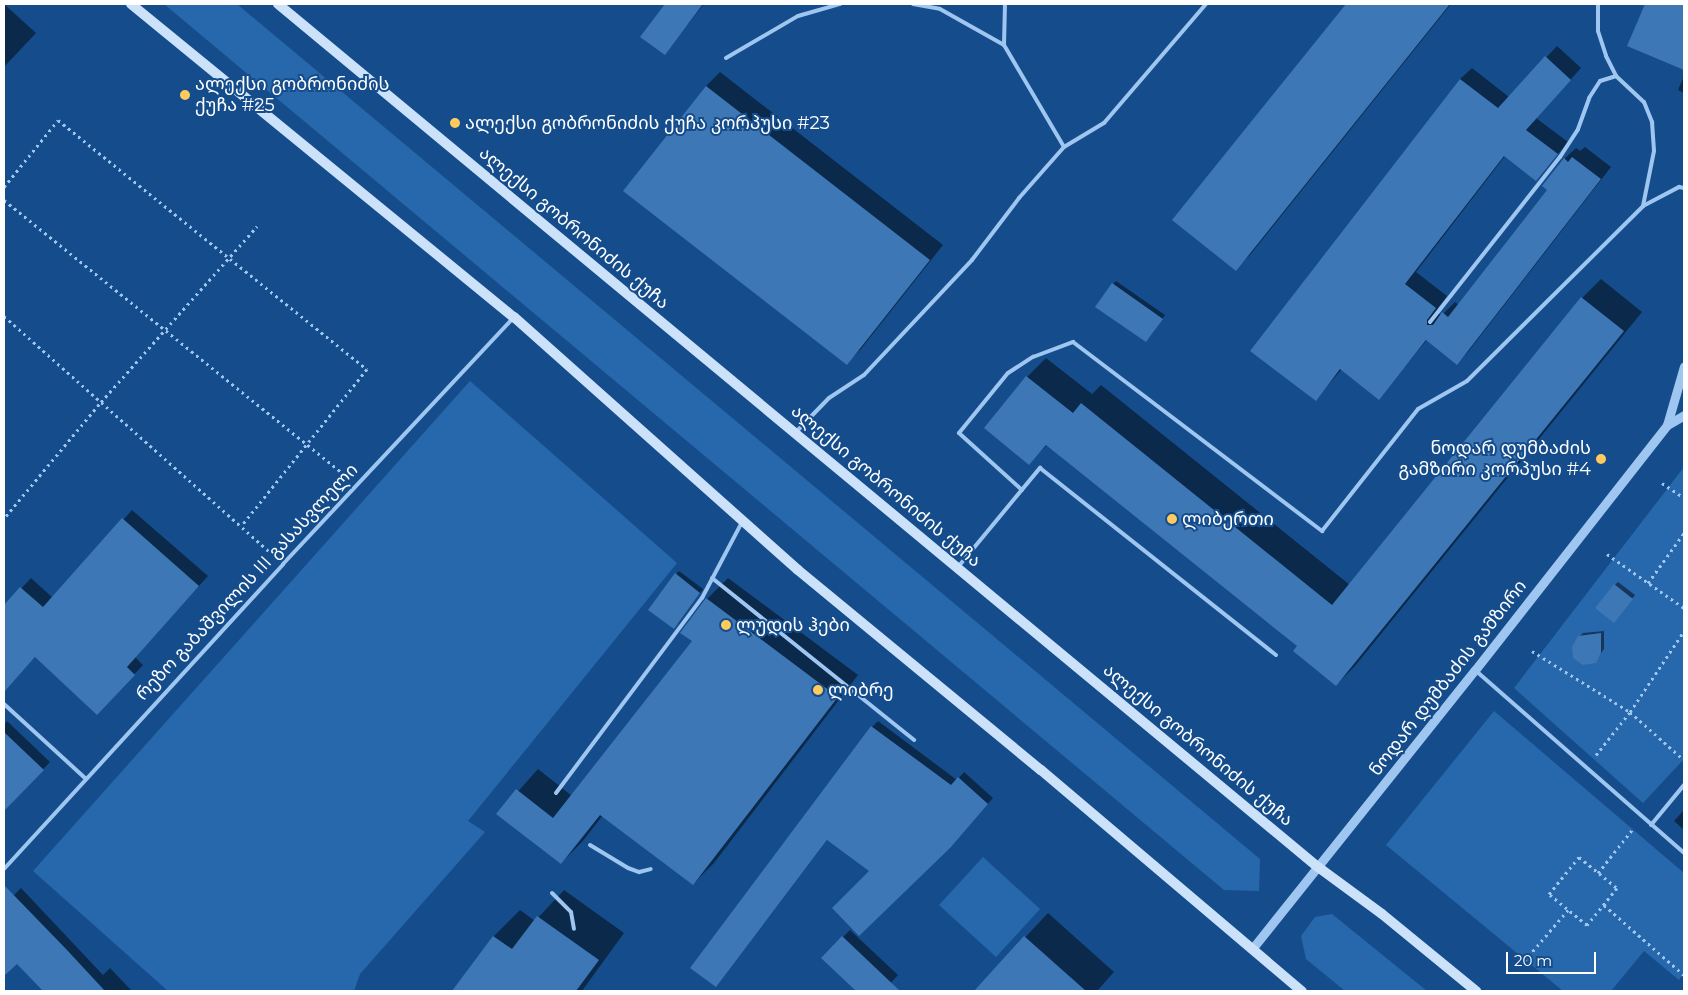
<!DOCTYPE html>
<meta charset="utf-8">
<style>
body{margin:0}
#map{position:relative;width:1688px;height:995px;overflow:hidden;background:#154d8c;font-family:Montserrat,"Noto Sans Georgian",sans-serif}
div>[style]{position:absolute}
.green>*{inset:0;background:#2767ab}
.shadow>*{inset:0;background:#0007}
.building>*{inset:0;background:#3d77b6}
.path>*{height:3px;margin-top:-1.5px;transform-origin:0;background:repeating-linear-gradient(90deg,#9ec6f0 0 2.5px,transparent 0 6.5px)}
.service>*{height:4px;margin:-2px;padding:0 2px;transform-origin:2px;border-radius:2px;background:#9ec6f0}
.tertiary>*{height:9px;margin:-4.5px;padding:0 4.5px;transform-origin:4.5px;border-radius:4.5px;background:#9ec6f0}
.secondary>*{height:10px;margin:-5px;padding:0 5px;transform-origin:5px;border-radius:5px;background:#cce2fb}
.dots>*{width:14px;height:14px;translate:-50% -50%;box-sizing:border-box;border:2px solid #154d8c;border-radius:50%}
span{translate:-50% -50%;white-space:nowrap;text-align:center;line-height:1.15;-webkit-text-stroke:4px #154d8c;paint-order:stroke}
.poi-label{font-size:18px;color:#fff}
.left{translate:0 -50%;text-align:left}
.right{translate:-100% -50%;text-align:right}
.street-label{font-size:18px;color:#fff}
.frame{position:absolute;inset:0;border:5px solid #fff;pointer-events:none}
.scale{position:absolute;left:1506px;top:952px;width:90px;height:22px;box-sizing:border-box;border:2px solid #fff;border-top:0;padding-left:6px;font-size:15px;line-height:18px;white-space:nowrap;color:#fff;-webkit-text-stroke:4px #154d8c;paint-order:stroke}
</style>
<div id="map">
<div class="green">
<div style="clip-path:polygon(164px 4px,237px 4px,1260px 859px,1259px 891px,1224px 890px)"></div>
<div style="clip-path:polygon(470px 381px,677px 563px,468px 821px,485px 832px,360px 974px,354px 991px,168px 991px,33px 871px)"></div>
<div style="clip-path:polygon(1684px 467px,1684px 759px,1643px 803px,1514px 688px)"></div>
<div style="clip-path:polygon(1494px 711px,1684px 873px,1684px 973px,1679px 980px,1644px 951px,1611px 991px,1563px 991px,1386px 845px)"></div>
<div style="clip-path:polygon(983px 857px,1040px 909px,996px 957px,939px 905px)"></div>
<div style="clip-path:polygon(1332px 914px,1427px 991px,1345px 991px,1306px 959px,1301px 936px,1315px 917px)"></div>
</div>
<div class="shadow">
<div style="clip-path:polygon(4px 4px,36px 33px,4px 67px)"></div>
<div style="clip-path:polygon(666px 4px,704px 4px,665px 54px,642px 37px)"></div>
<div style="clip-path:polygon(1347px 4px,1451px 4px,1250px 255px,1236px 269px,1174px 220px)"></div>
<div style="clip-path:polygon(1646px 4px,1684px 4px,1684px 68px,1629px 45px)"></div>
<div style="clip-path:polygon(1557px 46px,1581px 68px,1536px 118px,1568px 142px,1536px 180px,1505px 156px,1416px 272px,1447px 296px,1438px 308px,1439px 314px,1443px 314px,1455px 302px,1459px 305px,1549px 189px,1564px 159px,1576px 148px,1580px 151px,1585px 147px,1611px 167px,1468px 352px,1457px 363px,1427px 340px,1379px 398px,1342px 369px,1316px 399px,1460px 79px,1472px 68px,1509px 97px)"></div>
<div style="clip-path:polygon(720px 72px,943px 245px,861px 349px,847px 363px,706px 86px)"></div>
<div style="clip-path:polygon(1684px 76px,1684px 93px,1678px 90px)"></div>
<div style="clip-path:polygon(1601px 279px,1642px 312px,1355px 666px,1336px 685px,1299px 646px,1048px 444px,1029px 463px,1027px 377px,1046px 358px,1092px 394px,1101px 385px,1350px 585px,1582px 298px)"></div>
<div style="clip-path:polygon(1116px 281px,1165px 315px,1149px 338px,1113px 284px)"></div>
<div style="clip-path:polygon(132px 510px,208px 576px,135px 657px,143px 665px,106px 704px,36px 656px,10px 684px,4px 678px,4px 656px,14px 644px,4px 635px,4px 607px,31px 578px,53px 598px)"></div>
<div style="clip-path:polygon(679px 571px,703px 589px,678px 624px,676px 574px)"></div>
<div style="clip-path:polygon(728px 578px,858px 675px,714px 863px,693px 884px,603px 815px,582px 842px,561px 863px,498px 814px,538px 769px,572px 796px,694px 641px,682px 633px,707px 599px)"></div>
<div style="clip-path:polygon(1618px 582px,1635px 595px,1617px 618px,1615px 585px)"></div>
<div style="clip-path:polygon(1604px 631px,1604px 649px,1595px 662px,1579px 637px,1583px 633px)"></div>
<div style="clip-path:polygon(7px 721px,50px 762px,4px 810px,4px 725px)"></div>
<div style="clip-path:polygon(878px 721px,957px 780px,964px 772px,993px 798px,956px 840px,871px 871px,828px 839px,716px 986px,872px 727px)"></div>
<div style="clip-path:polygon(1684px 810px,1684px 830px,1674px 821px)"></div>
<div style="clip-path:polygon(21px 888px,103px 975px,110px 968px,132px 991px,45px 991px,4px 947px,4px 905px)"></div>
<div style="clip-path:polygon(564px 890px,624px 933px,582px 991px,470px 991px,459px 984px,494px 936px,520px 910px,535px 921px)"></div>
<div style="clip-path:polygon(1048px 913px,1114px 972px,1097px 991px,975px 991px)"></div>
<div style="clip-path:polygon(850px 930px,898px 975px,883px 991px,857px 991px,822px 958px)"></div>
</div>
<div class="building">
<div style="clip-path:polygon(665px 4px,703px 4px,665px 55px,640px 37px)"></div>
<div style="clip-path:polygon(1346px 4px,1450px 4px,1236px 271px,1172px 220px)"></div>
<div style="clip-path:polygon(1645px 4px,1684px 4px,1684px 70px,1627px 46px)"></div>
<div style="clip-path:polygon(1545px 56px,1571px 80px,1526px 130px,1558px 154px,1536px 181px,1504px 156px,1405px 284px,1436px 308px,1427px 320px,1427px 325px,1433px 325px,1442px 312px,1448px 317px,1547px 190px,1542px 186px,1564px 158px,1568px 162px,1572px 157px,1601px 179px,1457px 365px,1426px 340px,1379px 400px,1340px 369px,1316px 401px,1250px 351px,1460px 79px,1498px 108px)"></div>
<div style="clip-path:polygon(706px 86px,930px 260px,847px 365px,623px 191px)"></div>
<div style="clip-path:polygon(1112px 283px,1163px 319px,1146px 342px,1095px 307px)"></div>
<div style="clip-path:polygon(1581px 297px,1624px 331px,1336px 686px,1293px 651px,1297px 646px,1046px 445px,1029px 465px,984px 428px,1026px 376px,1073px 413px,1081px 403px,1332px 605px)"></div>
<div style="clip-path:polygon(122px 518px,199px 586px,127px 667px,135px 675px,97px 715px,35px 657px,4px 692px,4px 605px,20px 587px,43px 607px)"></div>
<div style="clip-path:polygon(675px 573px,700px 593px,674px 629px,648px 610px)"></div>
<div style="clip-path:polygon(1614px 584px,1633px 599px,1614px 623px,1595px 608px)"></div>
<div style="clip-path:polygon(706px 598px,838px 697px,693px 885px,600px 815px,561px 864px,496px 814px,516px 789px,553px 818px,692px 641px,680px 633px)"></div>
<div style="clip-path:polygon(1601px 633px,1601px 653px,1596px 663px,1583px 665px,1573px 658px,1572px 647px,1578px 636px)"></div>
<div style="clip-path:polygon(871px 726px,951px 785px,958px 777px,988px 804px,950px 848px,859px 936px,832px 908px,869px 871px,827px 840px,716px 987px,690px 968px)"></div>
<div style="clip-path:polygon(4px 732px,44px 770px,4px 811px)"></div>
<div style="clip-path:polygon(4px 885px,67px 950px,105px 991px,43px 991px,17px 964px,4px 976px)"></div>
<div style="clip-path:polygon(537px 916px,599px 960px,576px 991px,452px 991px,493px 936px,512px 949px)"></div>
<div style="clip-path:polygon(842px 936px,900px 991px,856px 991px,821px 958px)"></div>
<div style="clip-path:polygon(1024px 936px,1086px 991px,974px 991px)"></div>
</div>
<div class="path">
<div style="left:4px;top:187px;width:86px;rotate:-51.1deg"></div>
<div style="left:58px;top:120px;width:397px;rotate:38.9deg"></div>
<div style="left:367px;top:369px;width:201px;rotate:128.7deg"></div>
<div style="left:4px;top:200px;width:437px;rotate:38.9deg"></div>
<div style="left:4px;top:316px;width:357px;rotate:41.6deg"></div>
<div style="left:1662px;top:483px;width:27px;rotate:34deg"></div>
<div style="left:6px;top:516px;width:148px;rotate:-50.2deg"></div>
<div style="left:101px;top:402px;width:235px;rotate:-48.4deg"></div>
<div style="left:1607px;top:554px;width:94px;rotate:35deg"></div>
<div style="left:1648px;top:583px;width:62px;rotate:-54.2deg"></div>
<div style="left:1532px;top:651px;width:115px;rotate:31.9deg"></div>
<div style="left:1630px;top:712px;width:72px;rotate:41.6deg"></div>
<div style="left:1596px;top:755px;width:55px;rotate:-51.7deg"></div>
<div style="left:1630px;top:712px;width:97px;rotate:-56.3deg"></div>
<div style="left:1579px;top:857px;width:49px;rotate:39.2deg"></div>
<div style="left:1617px;top:888px;width:48px;rotate:129deg"></div>
<div style="left:1587px;top:925px;width:49px;rotate:-140.8deg"></div>
<div style="left:1549px;top:894px;width:48px;rotate:-51deg"></div>
<div style="left:1598px;top:873px;width:55px;rotate:-51.7deg"></div>
<div style="left:1604px;top:905px;width:106px;rotate:41.2deg"></div>
<div style="left:1520px;top:966px;width:74px;rotate:-49.4deg"></div>
</div>
<div class="service">
<div style="left:913px;top:4px;width:27px;rotate:10deg"></div>
<div style="left:940px;top:9px;width:73px;rotate:29.4deg"></div>
<div style="left:1005px;top:4px;width:41px;rotate:91.4deg"></div>
<div style="left:1004px;top:45px;width:118px;rotate:59.5deg"></div>
<div style="left:1598px;top:4px;width:27px;rotate:90deg"></div>
<div style="left:1598px;top:31px;width:26px;rotate:72deg"></div>
<div style="left:1606px;top:56px;width:22px;rotate:63deg"></div>
<div style="left:1616px;top:76px;width:38px;rotate:43deg"></div>
<div style="left:1644px;top:102px;width:22px;rotate:68deg"></div>
<div style="left:1652px;top:122px;width:29px;rotate:86deg"></div>
<div style="left:1654px;top:151px;width:56px;rotate:101.3deg"></div>
<div style="left:726px;top:58px;width:83px;rotate:-30.3deg"></div>
<div style="left:798px;top:16px;width:44px;rotate:-15.9deg"></div>
<div style="left:1430px;top:322px;width:210px;rotate:-51.8deg"></div>
<div style="left:1560px;top:157px;width:33px;rotate:-57deg"></div>
<div style="left:1578px;top:129px;width:33px;rotate:-70deg"></div>
<div style="left:1589px;top:98px;width:20px;rotate:-57deg"></div>
<div style="left:1600px;top:81px;width:17px;rotate:-17deg"></div>
<div style="left:796px;top:432px;width:47px;rotate:-45.9deg"></div>
<div style="left:829px;top:398px;width:42px;rotate:-33.3deg"></div>
<div style="left:864px;top:375px;width:158px;rotate:-46.8deg"></div>
<div style="left:972px;top:260px;width:78px;rotate:-52.8deg"></div>
<div style="left:1019px;top:198px;width:68px;rotate:-48.6deg"></div>
<div style="left:1064px;top:147px;width:47px;rotate:-31deg"></div>
<div style="left:1104px;top:123px;width:157px;rotate:-49.4deg"></div>
<div style="left:1022px;top:490px;width:85px;rotate:-137.9deg"></div>
<div style="left:959px;top:433px;width:77px;rotate:-50.8deg"></div>
<div style="left:1008px;top:373px;width:30px;rotate:-33deg"></div>
<div style="left:1033px;top:357px;width:43px;rotate:-20.6deg"></div>
<div style="left:1073px;top:342px;width:313px;rotate:37.2deg"></div>
<div style="left:1322px;top:531px;width:155px;rotate:-51.8deg"></div>
<div style="left:1418px;top:409px;width:56px;rotate:-29.7deg"></div>
<div style="left:1467px;top:381px;width:248px;rotate:-44.8deg"></div>
<div style="left:1643px;top:206px;width:41px;rotate:-27.8deg"></div>
<div style="left:1679px;top:187px;width:5px;rotate:11deg"></div>
<div style="left:958px;top:567px;width:129px;rotate:-50.4deg"></div>
<div style="left:1040px;top:468px;width:301px;rotate:38.4deg"></div>
<div style="left:712px;top:578px;width:259px;rotate:38.7deg"></div>
<div style="left:1475px;top:670px;width:278px;rotate:41.2deg"></div>
<div style="left:4px;top:704px;width:110px;rotate:42.4deg"></div>
<div style="left:556px;top:793px;width:244px;rotate:-53.2deg"></div>
<div style="left:702px;top:598px;width:86px;rotate:-62.2deg"></div>
<div style="left:1651px;top:825px;width:52px;rotate:-50.5deg"></div>
<div style="left:590px;top:845px;width:44px;rotate:31.2deg"></div>
<div style="left:628px;top:868px;width:12px;rotate:20deg"></div>
<div style="left:639px;top:872px;width:12px;rotate:-14deg"></div>
<div style="left:4px;top:869px;width:413px;rotate:-47.5deg"></div>
<div style="left:283px;top:564px;width:337px;rotate:-46.9deg"></div>
<div style="left:552px;top:893px;width:27px;rotate:45deg"></div>
<div style="left:571px;top:912px;width:17px;rotate:80deg"></div>
</div>
<div class="tertiary">
<div style="left:1667px;top:425px;width:20px;rotate:-30deg"></div>
<div style="left:1252px;top:949px;width:357px;rotate:-51.4deg"></div>
<div style="left:1475px;top:670px;width:311px;rotate:-51.9deg"></div>
<div style="left:1667px;top:425px;width:61px;rotate:-73.9deg"></div>
</div>
<div class="secondary">
<div style="left:131px;top:4px;width:495px;rotate:39.3deg"></div>
<div style="left:514px;top:317px;width:380px;rotate:41.7deg"></div>
<div style="left:798px;top:570px;width:315px;rotate:39.5deg"></div>
<div style="left:1041px;top:770px;width:342px;rotate:40.3deg"></div>
<div style="left:278px;top:4px;width:1351px;rotate:39.69deg"></div>
<div style="left:1318px;top:867px;width:79px;rotate:36.3deg"></div>
<div style="left:1382px;top:914px;width:122px;rotate:39.3deg"></div>
</div>
<div class="dots">
<div style="left:185px;top:95px;background:#ffcb5d"></div>
<div style="left:455px;top:123px;background:#ffcb5d"></div>
<div style="left:1601px;top:459px;background:#ffcb5d"></div>
<div style="left:1172px;top:519px;background:#ffcb5d"></div>
<div style="left:726px;top:625px;background:#ffcb5d"></div>
<div style="left:818px;top:690px;background:#ffcb5d"></div>
</div>
<div class="poi-label">
<span class="left" style="left:195px;top:95px">ალექსი გობრონიძის<br>ქუჩა #25</span>
<span class="left" style="left:465px;top:123px">ალექსი გობრონიძის ქუჩა კორპუსი #23</span>
<span class="right" style="left:1591px;top:459px">ნოდარ დუმბაძის<br>გამზირი კორპუსი #4</span>
<span class="left" style="left:1182px;top:519px">ლიბერთი</span>
<span class="left" style="left:736px;top:625px">ლუდის ჰები</span>
<span class="left" style="left:828px;top:690px">ლიბრე</span>
</div>
<div class="street-label">
<span style="left:574px;top:228px;rotate:40deg">ალექსი გობრონიძის ქუჩა</span>
<span style="left:886px;top:486px;rotate:40deg">ალექსი გობრონიძის ქუჩა</span>
<span style="left:247px;top:582px;rotate:-47deg">რეზო გაბაშვილის III გასასვლელი</span>
<span style="left:1448px;top:678px;rotate:-52deg">ნოდარ დუმბაძის გამზირი</span>
<span style="left:1198px;top:745px;rotate:40deg">ალექსი გობრონიძის ქუჩა</span>
</div>
<div class="frame"></div>
<div class="scale">20 m</div>
</div>
